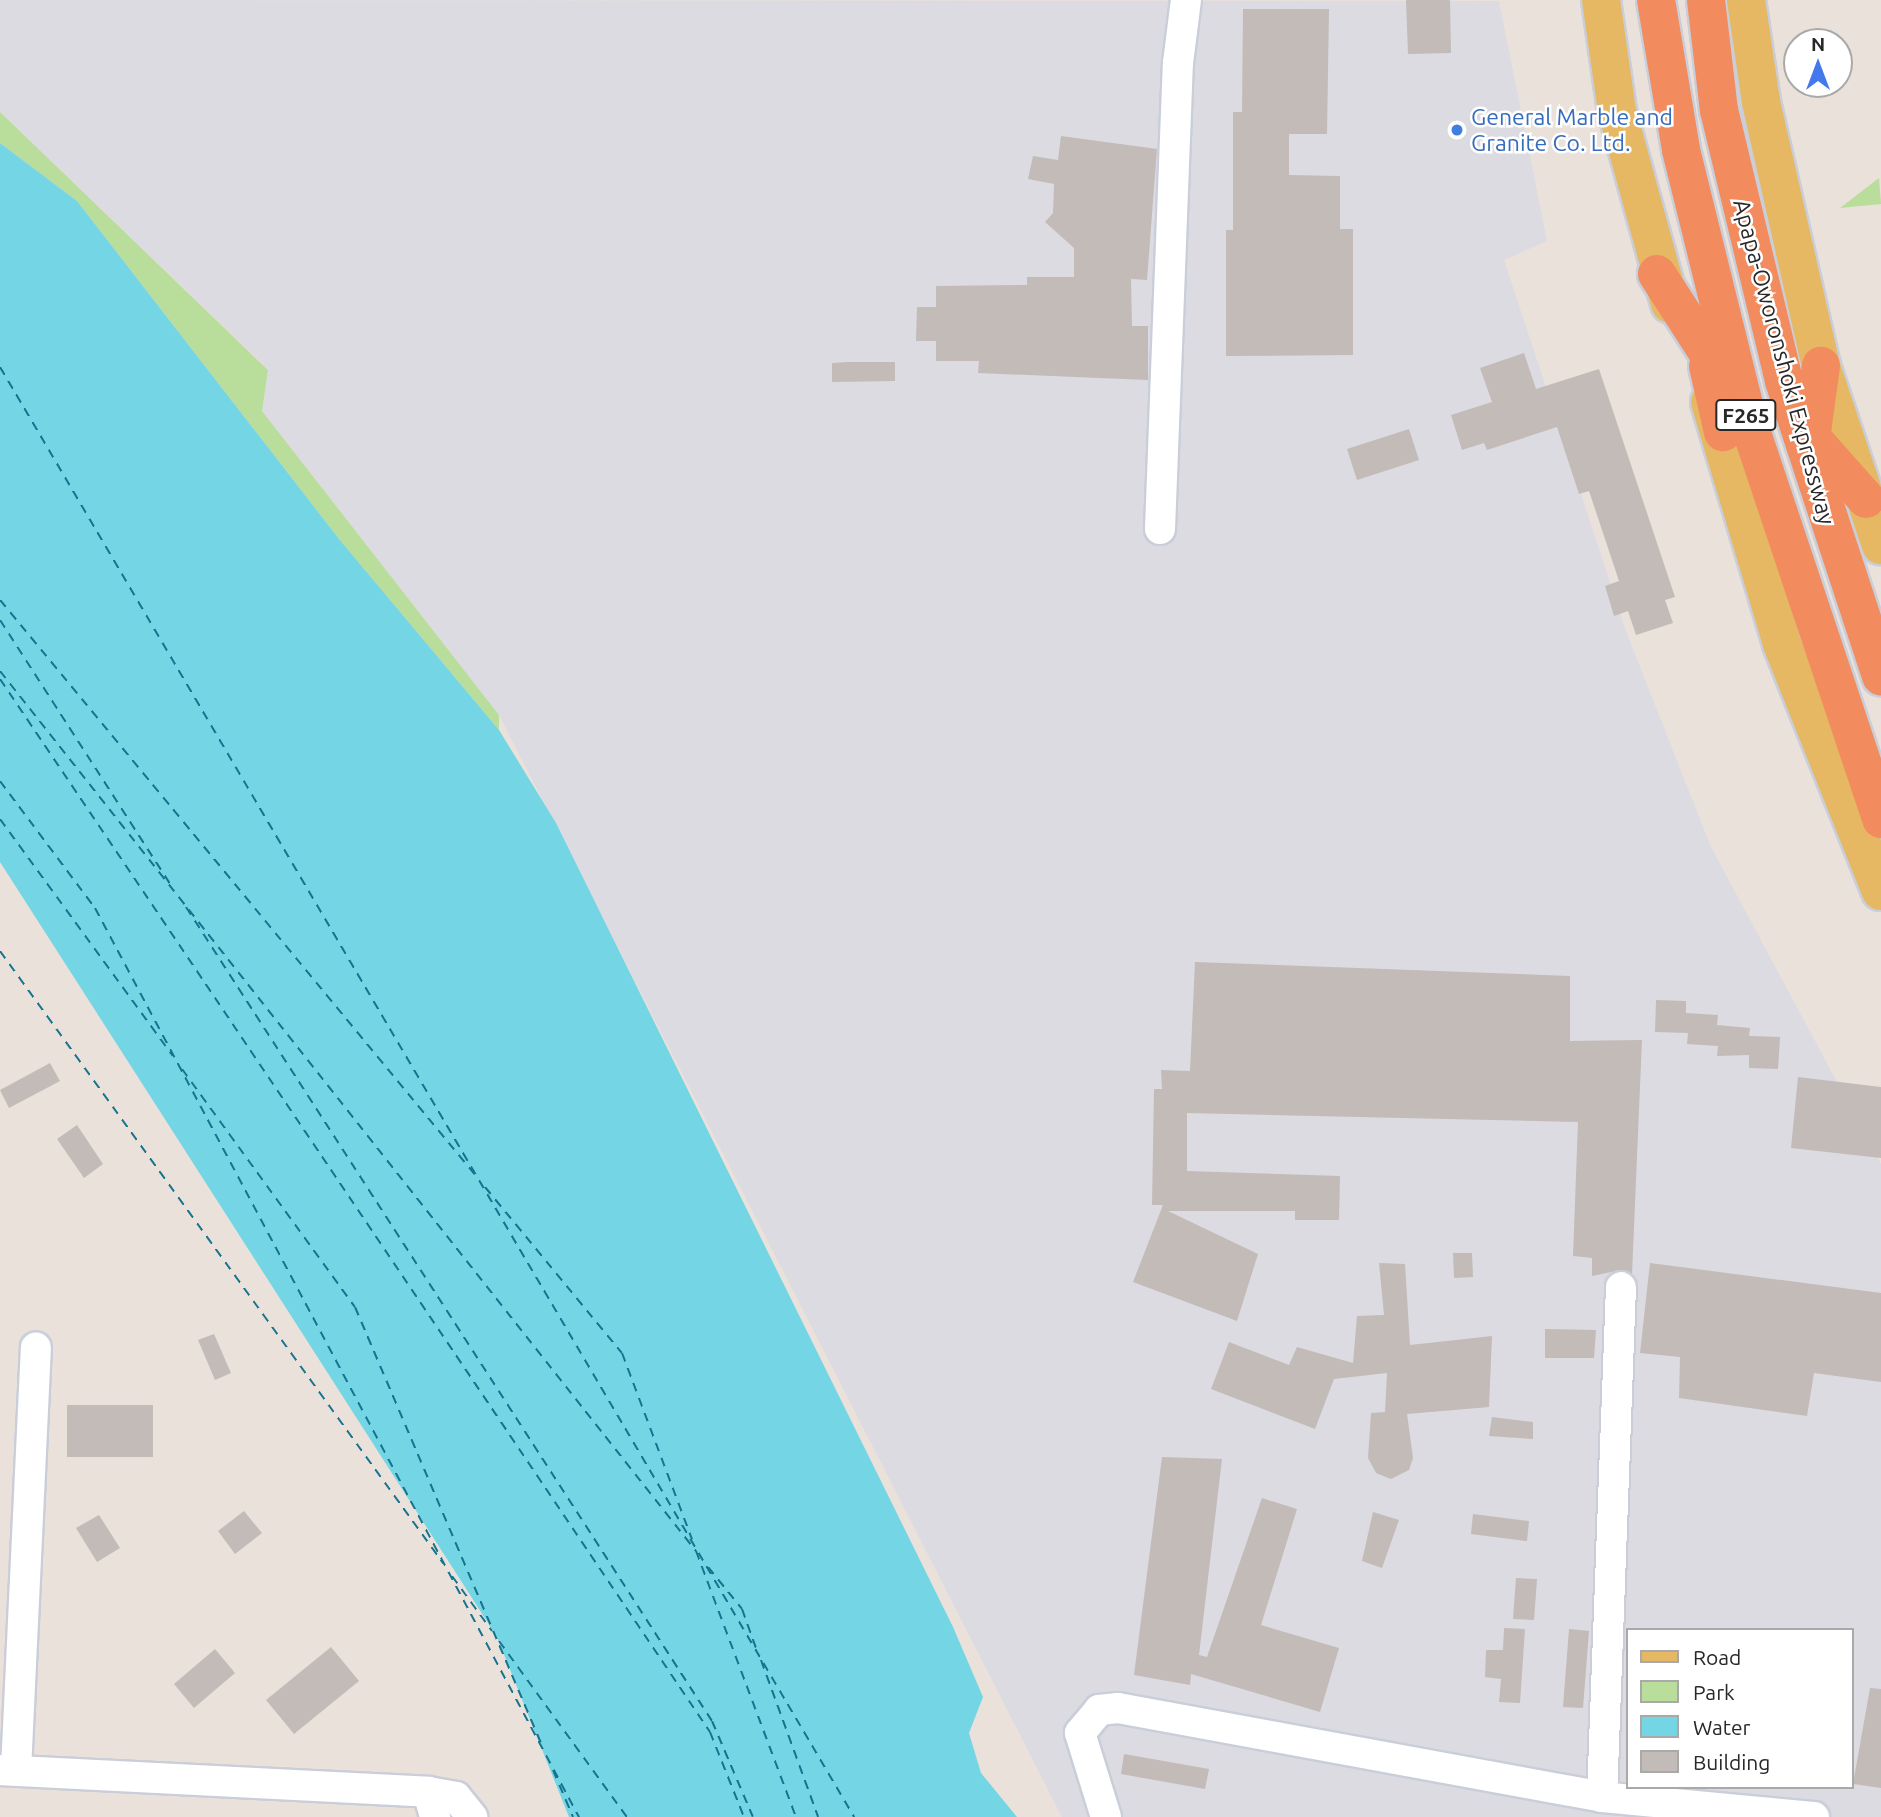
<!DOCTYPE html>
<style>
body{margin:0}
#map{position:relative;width:1881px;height:1817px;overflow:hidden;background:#eae1da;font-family:Ubuntu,sans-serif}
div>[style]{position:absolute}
.industrial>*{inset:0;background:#dcdbe2}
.green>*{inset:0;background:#b9dd9a}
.water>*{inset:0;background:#74d5e5}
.ferry>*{height:2px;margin-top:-1px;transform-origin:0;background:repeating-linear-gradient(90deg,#16738e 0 9px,transparent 0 16px)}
.building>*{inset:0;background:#c2bbb7}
.roads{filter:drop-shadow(2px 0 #c9ced9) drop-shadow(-2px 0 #c9ced9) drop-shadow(0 2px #c9ced9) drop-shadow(0 -2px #c9ced9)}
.minor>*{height:30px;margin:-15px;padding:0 15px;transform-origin:15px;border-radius:15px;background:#fff}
.major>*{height:38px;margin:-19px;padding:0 19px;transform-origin:19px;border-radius:19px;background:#e6b863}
.highway>*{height:38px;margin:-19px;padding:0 19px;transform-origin:19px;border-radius:19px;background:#f28b5d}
.dots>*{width:19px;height:19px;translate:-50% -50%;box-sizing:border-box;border:4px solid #fff;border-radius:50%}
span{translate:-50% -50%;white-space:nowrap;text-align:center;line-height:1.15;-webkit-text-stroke:5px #fff;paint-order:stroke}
.shield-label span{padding:2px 5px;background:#fff;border:2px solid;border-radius:5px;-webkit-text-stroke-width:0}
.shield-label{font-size:21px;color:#282828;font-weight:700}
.shop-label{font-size:23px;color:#366cbe}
.left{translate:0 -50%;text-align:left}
.street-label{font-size:23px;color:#282828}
.legend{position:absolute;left:1626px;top:1628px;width:228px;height:161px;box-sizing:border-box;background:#fff;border:2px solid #a9a9a9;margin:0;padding:9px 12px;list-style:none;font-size:21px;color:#282828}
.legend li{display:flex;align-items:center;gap:14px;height:35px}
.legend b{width:35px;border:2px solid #a9a9a9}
.north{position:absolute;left:1783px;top:28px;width:70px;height:70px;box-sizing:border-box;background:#fff;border:2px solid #a9a9a9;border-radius:50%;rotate:0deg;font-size:19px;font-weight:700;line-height:28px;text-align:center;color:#282828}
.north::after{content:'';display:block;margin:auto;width:24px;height:32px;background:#4478ed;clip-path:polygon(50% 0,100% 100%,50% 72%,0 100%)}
</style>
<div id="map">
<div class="industrial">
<div style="clip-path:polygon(evenodd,0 0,1499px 1px,1547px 241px,1504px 260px,1627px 634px,1711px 847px,1881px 1164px,1881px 1817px,1062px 1817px,499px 715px,262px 411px,268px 369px,0 112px,0 0,1627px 1630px,1851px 1630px,1851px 1787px,1627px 1787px,1627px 1630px)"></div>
</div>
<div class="green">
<div style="clip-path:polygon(0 112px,268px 370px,262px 411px,499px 715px,499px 730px,339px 539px,77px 201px,0 143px)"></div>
<div style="clip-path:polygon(1879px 178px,1881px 204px,1840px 208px)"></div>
</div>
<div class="water">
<div style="clip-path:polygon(0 143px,77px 201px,339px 539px,499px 730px,556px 823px,953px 1627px,983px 1697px,969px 1733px,981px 1773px,1017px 1817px,569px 1817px,497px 1637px,0 862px)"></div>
</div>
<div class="ferry">
<div style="left:0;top:367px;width:1683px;rotate:59.5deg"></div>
<div style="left:0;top:600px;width:749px;rotate:50.42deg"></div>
<div style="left:0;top:620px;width:319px;rotate:57.2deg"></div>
<div style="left:0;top:671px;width:1122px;rotate:51.66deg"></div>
<div style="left:0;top:679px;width:1270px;rotate:56.01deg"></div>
<div style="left:710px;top:1732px;width:92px;rotate:68.2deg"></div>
<div style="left:0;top:781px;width:159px;rotate:53.2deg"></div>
<div style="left:95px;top:908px;width:1030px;rotate:61.97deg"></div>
<div style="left:0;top:819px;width:293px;rotate:53.9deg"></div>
<div style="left:186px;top:907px;width:969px;rotate:57.13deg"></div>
<div style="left:712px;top:1721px;width:104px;rotate:66.9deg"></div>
<div style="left:0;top:951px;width:756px;rotate:54.1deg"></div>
<div style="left:182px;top:1069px;width:294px;rotate:54deg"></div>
<div style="left:355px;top:1307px;width:477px;rotate:66.9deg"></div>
<div style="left:485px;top:1187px;width:215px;rotate:50.5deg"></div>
<div style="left:622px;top:1353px;width:199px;rotate:69.4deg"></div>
<div style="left:696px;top:1551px;width:284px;rotate:69.4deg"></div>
<div style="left:708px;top:1567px;width:54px;rotate:51deg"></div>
<div style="left:742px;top:1609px;width:41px;rotate:70.3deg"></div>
<div style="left:452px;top:1576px;width:68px;rotate:54deg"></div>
<div style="left:499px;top:1641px;width:218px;rotate:54deg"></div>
<div style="left:761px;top:1660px;width:167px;rotate:70deg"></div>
<div style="left:553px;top:1770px;width:51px;rotate:66.9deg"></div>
</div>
<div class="building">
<div style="clip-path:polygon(1406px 0,1450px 0,1451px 53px,1408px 54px)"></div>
<div style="clip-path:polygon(1243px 9px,1329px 9px,1327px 134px,1289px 134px,1289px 175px,1340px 176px,1340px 229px,1353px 229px,1353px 355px,1226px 356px,1226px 230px,1233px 230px,1233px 112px,1242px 112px)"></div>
<div style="clip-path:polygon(1061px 136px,1157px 149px,1147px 280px,1131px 279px,1132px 326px,1148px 326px,1148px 380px,978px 373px,979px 361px,936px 361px,936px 341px,916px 341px,917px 307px,936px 307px,936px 286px,1027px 285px,1027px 277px,1074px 277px,1074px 248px,1045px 222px,1053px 213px,1054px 184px,1028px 179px,1033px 156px,1058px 160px)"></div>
<div style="clip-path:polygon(1524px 353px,1536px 389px,1599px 369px,1675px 597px,1665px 600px,1673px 623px,1636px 635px,1628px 611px,1614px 616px,1605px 586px,1619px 581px,1589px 491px,1579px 494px,1557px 427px,1487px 450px,1484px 443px,1462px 450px,1451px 415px,1492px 402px,1480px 368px)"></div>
<div style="clip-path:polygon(848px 362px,895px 362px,895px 381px,832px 382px,832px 363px)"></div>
<div style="clip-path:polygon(1409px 429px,1419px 460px,1357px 480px,1347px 449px)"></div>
<div style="clip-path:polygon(1195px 962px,1570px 976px,1570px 1041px,1642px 1040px,1632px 1274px,1621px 1270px,1592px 1276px,1592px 1258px,1573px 1256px,1578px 1122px,1187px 1113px,1187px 1171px,1340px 1176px,1339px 1220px,1295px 1220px,1295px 1211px,1168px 1211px,1258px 1254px,1237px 1321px,1133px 1282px,1163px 1205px,1152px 1205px,1154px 1089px,1162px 1089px,1161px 1070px,1190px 1071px)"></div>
<div style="clip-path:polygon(1656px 1000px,1686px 1001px,1686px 1013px,1718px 1015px,1717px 1025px,1750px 1028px,1749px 1036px,1780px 1037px,1778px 1069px,1749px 1068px,1749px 1055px,1717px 1056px,1718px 1046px,1687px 1044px,1688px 1033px,1655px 1032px)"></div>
<div style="clip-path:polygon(50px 1063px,60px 1081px,9px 1108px,0 1090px)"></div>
<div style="clip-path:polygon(1798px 1077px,1881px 1087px,1881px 1158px,1791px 1148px)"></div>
<div style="clip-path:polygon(77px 1125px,103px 1164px,84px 1178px,57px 1139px)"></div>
<div style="clip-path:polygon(1453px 1253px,1472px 1253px,1473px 1277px,1454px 1278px)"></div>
<div style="clip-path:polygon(1379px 1263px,1405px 1264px,1410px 1345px,1492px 1336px,1489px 1407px,1407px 1414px,1413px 1458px,1409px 1470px,1391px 1479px,1376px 1473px,1368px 1458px,1371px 1413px,1385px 1412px,1387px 1373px,1334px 1379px,1315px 1429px,1211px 1389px,1229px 1342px,1289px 1365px,1297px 1347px,1353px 1363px,1357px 1316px,1384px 1315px)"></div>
<div style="clip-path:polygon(1650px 1263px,1881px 1293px,1881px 1382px,1814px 1373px,1807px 1416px,1679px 1398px,1680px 1357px,1640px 1353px)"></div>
<div style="clip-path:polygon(1545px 1329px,1596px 1330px,1594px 1358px,1545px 1358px)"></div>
<div style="clip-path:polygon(214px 1334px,231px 1373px,215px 1380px,198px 1340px)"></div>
<div style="clip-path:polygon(67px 1405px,153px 1405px,153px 1457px,67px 1457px)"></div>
<div style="clip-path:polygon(1492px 1417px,1533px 1422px,1533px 1439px,1489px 1436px)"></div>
<div style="clip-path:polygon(1162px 1457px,1222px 1459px,1199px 1655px,1207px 1657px,1262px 1498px,1297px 1509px,1261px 1625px,1339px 1648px,1320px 1712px,1191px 1674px,1190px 1685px,1134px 1675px)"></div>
<div style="clip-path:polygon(244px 1511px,262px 1533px,235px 1554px,218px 1531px)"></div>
<div style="clip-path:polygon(1373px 1512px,1399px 1520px,1382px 1568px,1362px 1561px)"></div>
<div style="clip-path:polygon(1473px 1514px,1529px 1521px,1527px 1541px,1471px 1534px)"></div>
<div style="clip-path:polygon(99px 1515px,120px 1548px,97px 1562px,76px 1528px)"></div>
<div style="clip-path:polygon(1516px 1578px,1537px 1579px,1534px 1620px,1513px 1619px)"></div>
<div style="clip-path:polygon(1504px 1628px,1525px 1629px,1520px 1703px,1499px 1702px,1501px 1679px,1485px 1677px,1486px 1650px,1503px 1650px)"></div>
<div style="clip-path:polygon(1569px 1629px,1589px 1631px,1583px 1708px,1563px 1707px)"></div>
<div style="clip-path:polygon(331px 1647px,359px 1681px,294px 1734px,266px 1700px)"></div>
<div style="clip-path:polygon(215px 1649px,235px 1673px,194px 1708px,174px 1684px)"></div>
<div style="clip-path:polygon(1870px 1688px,1881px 1689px,1881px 1788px,1853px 1784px)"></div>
<div style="clip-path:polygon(1124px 1754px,1209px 1769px,1205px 1789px,1121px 1774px)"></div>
</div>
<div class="roads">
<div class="minor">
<div style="left:1160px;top:529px;width:466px;rotate:-87.8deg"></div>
<div style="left:1178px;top:63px;width:64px;rotate:-82.8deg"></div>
<div style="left:0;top:1770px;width:429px;rotate:2.9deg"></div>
<div style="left:428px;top:1792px;width:26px;rotate:74deg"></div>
<div style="left:16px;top:1770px;width:423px;rotate:-87.3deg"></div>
<div style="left:428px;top:1792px;width:28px;rotate:10deg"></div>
<div style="left:456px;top:1797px;width:26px;rotate:51deg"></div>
<div style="left:1602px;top:1797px;width:510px;rotate:-87.87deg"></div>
<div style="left:1106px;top:1817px;width:88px;rotate:-107.2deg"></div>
<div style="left:1080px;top:1733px;width:30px;rotate:-50deg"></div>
<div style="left:1099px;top:1710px;width:19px;rotate:-6deg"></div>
<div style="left:1118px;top:1708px;width:492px;rotate:10.4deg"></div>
<div style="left:1602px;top:1797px;width:213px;rotate:5.4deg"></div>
</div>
<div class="major">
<div style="left:1601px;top:0;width:112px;rotate:81.8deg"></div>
<div style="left:1617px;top:111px;width:200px;rotate:74.6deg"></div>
<div style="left:1746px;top:0;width:103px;rotate:81.6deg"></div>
<div style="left:1761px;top:102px;width:271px;rotate:77.2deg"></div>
<div style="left:1821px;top:366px;width:189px;rotate:71.5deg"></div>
<div style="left:1710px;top:402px;width:252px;rotate:73.4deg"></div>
<div style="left:1782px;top:644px;width:266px;rotate:68.2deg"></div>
</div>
<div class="highway">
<div style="left:1656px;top:0;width:152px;rotate:80.5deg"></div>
<div style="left:1681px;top:150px;width:279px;rotate:76.1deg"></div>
<div style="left:1748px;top:421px;width:420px;rotate:71.5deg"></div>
<div style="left:1706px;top:0;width:111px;rotate:83.3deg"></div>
<div style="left:1719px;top:110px;width:279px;rotate:76.5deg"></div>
<div style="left:1784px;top:381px;width:311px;rotate:71.8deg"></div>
<div style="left:1657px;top:274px;width:124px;rotate:57.2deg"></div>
<div style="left:1708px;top:366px;width:68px;rotate:77.2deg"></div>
<div style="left:1805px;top:430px;width:92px;rotate:48.5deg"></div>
<div style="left:1810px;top:446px;width:81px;rotate:-82.2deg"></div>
</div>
</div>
<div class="dots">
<div style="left:1457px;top:130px;background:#3f7fe0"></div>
</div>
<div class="shield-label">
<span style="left:1746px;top:415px">F265</span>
</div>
<div class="shop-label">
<span class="left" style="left:1471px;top:130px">General Marble and<br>Granite Co. Ltd.</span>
</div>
<div class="street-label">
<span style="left:1784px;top:362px;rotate:75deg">Apapa-Oworonshoki Expressway</span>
</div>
<ul class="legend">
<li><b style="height:9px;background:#e6b863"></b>Road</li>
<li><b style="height:19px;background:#b9dd9a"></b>Park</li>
<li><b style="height:19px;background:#74d5e5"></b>Water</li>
<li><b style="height:19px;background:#c2bbb7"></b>Building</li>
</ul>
<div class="north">N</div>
</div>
